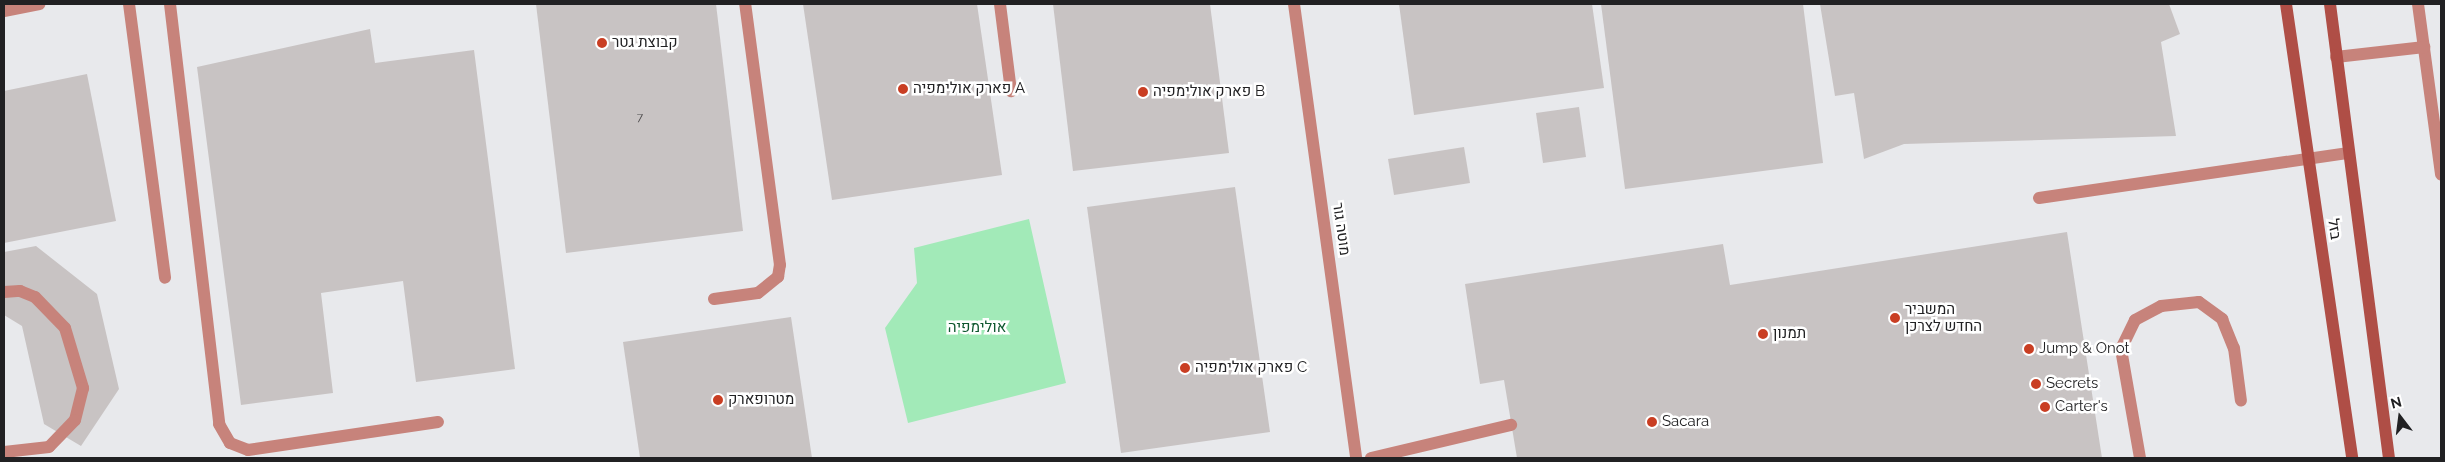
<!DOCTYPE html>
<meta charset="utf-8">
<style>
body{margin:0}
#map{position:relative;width:2445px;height:462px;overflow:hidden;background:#e8e9ec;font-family:Raleway,Heebo,sans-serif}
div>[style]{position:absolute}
.green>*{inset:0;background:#a2eab8}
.building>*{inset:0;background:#c8c3c3}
.lane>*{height:12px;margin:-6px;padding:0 6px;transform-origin:6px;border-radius:6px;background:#c7837b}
.street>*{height:12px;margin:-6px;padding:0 6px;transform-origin:6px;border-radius:6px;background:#c7837b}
.secondary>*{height:12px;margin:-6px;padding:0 6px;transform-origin:6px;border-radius:6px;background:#af4e46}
.dots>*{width:14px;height:14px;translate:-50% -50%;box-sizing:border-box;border:2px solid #fff;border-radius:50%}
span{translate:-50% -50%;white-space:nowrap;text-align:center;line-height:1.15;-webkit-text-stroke:5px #fff;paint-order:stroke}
.number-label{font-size:12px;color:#4b4a4b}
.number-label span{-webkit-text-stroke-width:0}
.poi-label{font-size:15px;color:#212123}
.left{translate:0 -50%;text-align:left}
.street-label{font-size:15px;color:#212123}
.park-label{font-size:15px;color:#0e572f}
.frame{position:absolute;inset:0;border:5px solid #212123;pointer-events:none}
.north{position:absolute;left:2375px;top:392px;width:50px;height:50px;-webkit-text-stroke:4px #fff;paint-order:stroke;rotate:345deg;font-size:14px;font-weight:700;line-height:20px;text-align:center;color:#212123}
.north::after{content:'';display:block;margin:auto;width:18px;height:22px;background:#212123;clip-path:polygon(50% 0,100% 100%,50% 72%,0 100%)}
</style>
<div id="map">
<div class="green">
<div style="clip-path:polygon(1029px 219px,1066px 383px,908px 423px,885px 328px,917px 283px,914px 248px)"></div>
</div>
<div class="building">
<div style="clip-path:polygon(536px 4px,716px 4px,743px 231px,566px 253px)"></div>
<div style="clip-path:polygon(803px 4px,977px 4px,1002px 175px,832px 200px)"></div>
<div style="clip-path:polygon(1053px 4px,1210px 4px,1229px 153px,1073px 171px)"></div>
<div style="clip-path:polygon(1399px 4px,1592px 4px,1604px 88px,1414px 115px)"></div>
<div style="clip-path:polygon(1601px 4px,1803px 4px,1823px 163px,1625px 189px)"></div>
<div style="clip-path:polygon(1820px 4px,2169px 4px,2180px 34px,2161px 42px,2176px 136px,1904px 144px,1864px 159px,1854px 93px,1835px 96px)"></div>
<div style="clip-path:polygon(370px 29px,375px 63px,474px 50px,515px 369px,416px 382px,403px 281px,321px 293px,333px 393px,241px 405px,197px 67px)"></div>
<div style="clip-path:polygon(87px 74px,116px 221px,4px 243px,4px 91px)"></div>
<div style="clip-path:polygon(1579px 107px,1586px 157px,1543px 163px,1536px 113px)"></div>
<div style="clip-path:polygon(1464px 147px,1470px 183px,1394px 195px,1388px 159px)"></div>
<div style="clip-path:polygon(1235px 187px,1270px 432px,1121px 453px,1087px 207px)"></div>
<div style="clip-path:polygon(2067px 232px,2102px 458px,1517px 458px,1504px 380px,1480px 384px,1465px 284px,1723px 244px,1730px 285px)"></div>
<div style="clip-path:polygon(36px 246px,97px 294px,119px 389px,81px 446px,44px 424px,22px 326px,4px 315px,4px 252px)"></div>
<div style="clip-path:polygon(791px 317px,812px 458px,640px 458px,623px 342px)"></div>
</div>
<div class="lane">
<div style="left:129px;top:4px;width:276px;rotate:82.5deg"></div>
<div style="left:170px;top:4px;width:423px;rotate:83.3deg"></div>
<div style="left:219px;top:424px;width:22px;rotate:60deg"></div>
<div style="left:230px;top:443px;width:19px;rotate:21deg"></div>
<div style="left:248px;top:450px;width:192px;rotate:-8.4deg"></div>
<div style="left:1000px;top:4px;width:88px;rotate:82.8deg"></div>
<div style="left:2418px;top:4px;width:172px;rotate:82.3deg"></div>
<div style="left:2336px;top:57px;width:89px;rotate:-6.5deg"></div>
<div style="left:2039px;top:198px;width:313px;rotate:-8.3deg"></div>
<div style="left:4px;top:292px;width:16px;rotate:-4deg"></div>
<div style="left:20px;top:291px;width:16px;rotate:22deg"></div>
<div style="left:35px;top:297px;width:43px;rotate:45.9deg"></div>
<div style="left:65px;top:328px;width:63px;rotate:73.3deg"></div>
<div style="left:83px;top:388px;width:33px;rotate:104deg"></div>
<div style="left:75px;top:420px;width:37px;rotate:134deg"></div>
<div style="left:49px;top:447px;width:45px;rotate:173.7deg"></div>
<div style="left:714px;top:299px;width:44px;rotate:-7.8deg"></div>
<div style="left:758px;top:293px;width:26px;rotate:-39deg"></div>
<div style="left:778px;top:277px;width:12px;rotate:-81deg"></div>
<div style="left:780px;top:265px;width:263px;rotate:-97.6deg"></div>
<div style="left:1371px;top:458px;width:144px;rotate:-13.3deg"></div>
<div style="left:2140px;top:458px;width:111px;rotate:-99.9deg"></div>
<div style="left:2121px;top:349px;width:32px;rotate:-64deg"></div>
<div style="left:2135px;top:320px;width:30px;rotate:-28deg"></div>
<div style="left:2161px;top:306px;width:38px;rotate:-6deg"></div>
<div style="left:2199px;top:302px;width:29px;rotate:36deg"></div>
<div style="left:2222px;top:319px;width:31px;rotate:68deg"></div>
<div style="left:2234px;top:348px;width:53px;rotate:82.5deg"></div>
</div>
<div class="street">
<div style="left:1294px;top:4px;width:458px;rotate:82.2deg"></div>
<div style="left:4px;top:11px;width:36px;rotate:-11deg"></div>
</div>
<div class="secondary">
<div style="left:2286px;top:4px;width:459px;rotate:81.7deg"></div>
<div style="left:2330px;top:4px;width:458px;rotate:82.6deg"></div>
</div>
<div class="dots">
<div style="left:602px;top:43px;background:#c93e23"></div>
<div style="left:903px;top:89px;background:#c93e23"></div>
<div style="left:1143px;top:92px;background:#c93e23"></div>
<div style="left:1895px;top:318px;background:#c93e23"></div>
<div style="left:1763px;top:334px;background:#c93e23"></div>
<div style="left:2029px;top:349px;background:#c93e23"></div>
<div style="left:1185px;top:368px;background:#c93e23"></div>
<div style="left:2036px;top:384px;background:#c93e23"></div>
<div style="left:718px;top:400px;background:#c93e23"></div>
<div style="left:2045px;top:407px;background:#c93e23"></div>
<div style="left:1652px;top:422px;background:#c93e23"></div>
</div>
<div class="number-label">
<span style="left:640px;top:118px">7</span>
</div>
<div class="poi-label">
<span class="left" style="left:612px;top:43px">קבוצת גטר</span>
<span class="left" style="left:913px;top:89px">פארק אולימפיה A</span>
<span class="left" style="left:1153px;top:92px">פארק אולימפיה B</span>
<span class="left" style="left:1905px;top:318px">המשביר<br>החדש לצרכן</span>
<span class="left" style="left:1773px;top:334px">תמנון</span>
<span class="left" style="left:2039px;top:349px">Jump &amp; Onot</span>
<span class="left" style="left:1195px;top:368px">פארק אולימפיה C</span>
<span class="left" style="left:2046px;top:384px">Secrets</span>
<span class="left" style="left:728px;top:400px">מטרופארק</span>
<span class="left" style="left:2055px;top:407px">Carter's</span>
<span class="left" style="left:1662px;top:422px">Sacara</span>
</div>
<div class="street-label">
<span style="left:1341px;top:229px;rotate:82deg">מוטה גור</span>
<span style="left:2334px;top:229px;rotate:82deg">בזל</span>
</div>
<div class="park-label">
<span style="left:977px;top:328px">אולימפיה</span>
</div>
<div class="frame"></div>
<div class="north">N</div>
</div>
